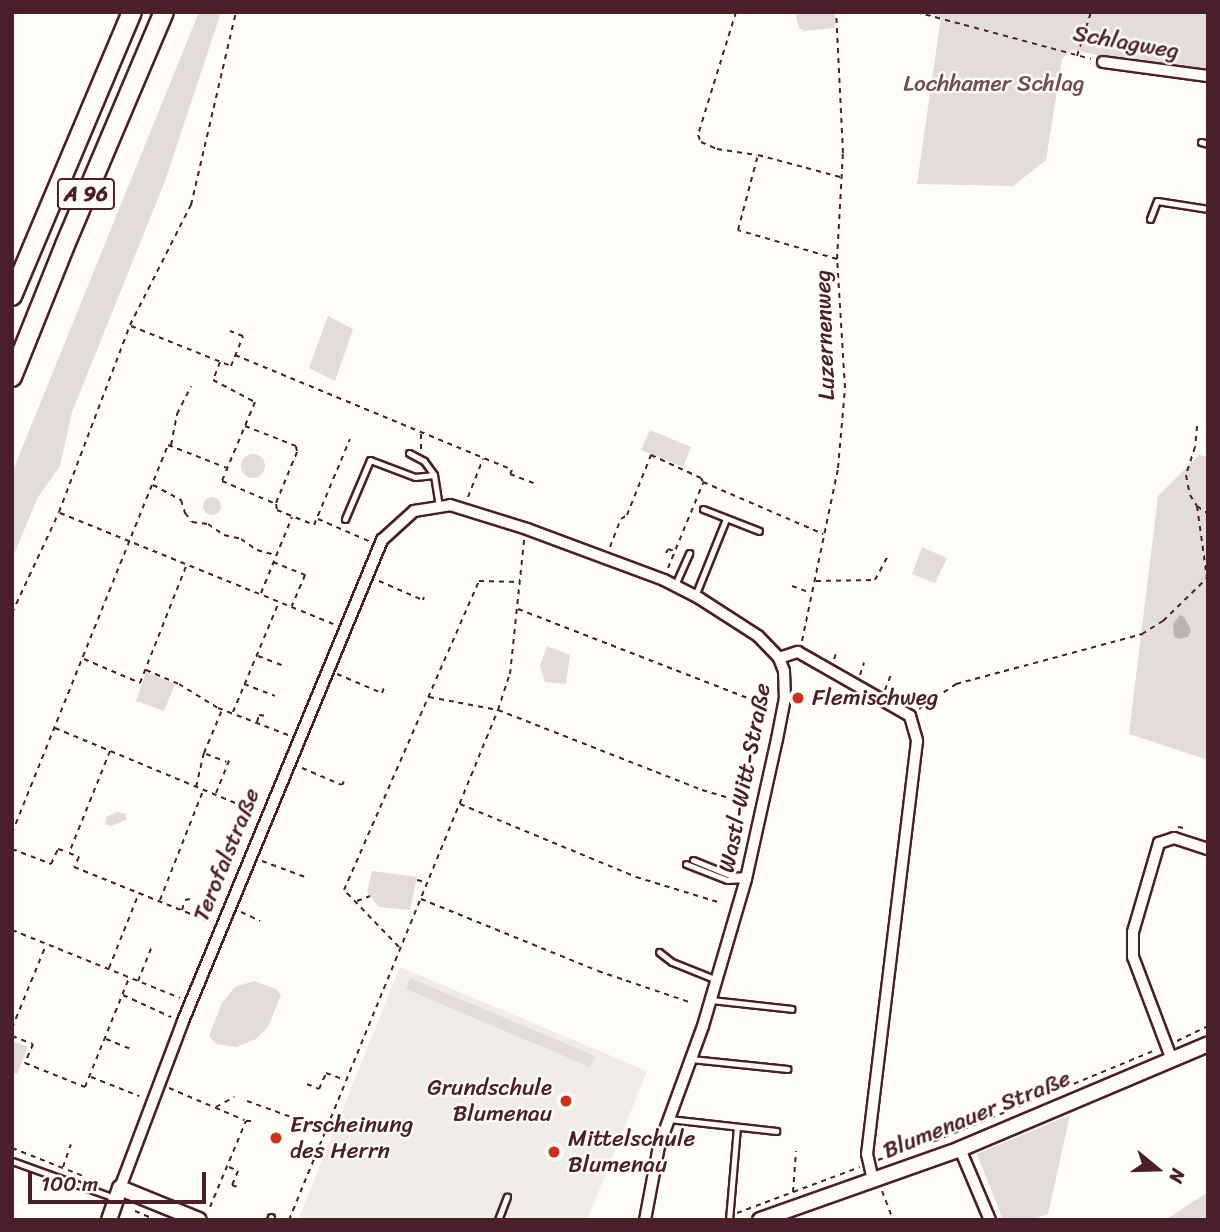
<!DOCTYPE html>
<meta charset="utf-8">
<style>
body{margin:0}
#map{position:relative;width:1220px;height:1232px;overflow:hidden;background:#fdfcf7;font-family:Sriracha,sans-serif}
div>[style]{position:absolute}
.built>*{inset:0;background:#f0ece8}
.green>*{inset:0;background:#e3dcda}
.round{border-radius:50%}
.water>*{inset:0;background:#c0b1b1}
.path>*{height:2px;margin-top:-1px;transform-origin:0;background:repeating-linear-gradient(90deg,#4a1f2b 0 5px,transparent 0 10px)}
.roads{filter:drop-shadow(2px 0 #4a1f2b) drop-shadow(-2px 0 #4a1f2b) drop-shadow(0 2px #4a1f2b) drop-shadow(0 -2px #4a1f2b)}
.lane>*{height:5px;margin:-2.5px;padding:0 2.5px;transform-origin:2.5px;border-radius:2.5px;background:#fdfcf7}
.street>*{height:10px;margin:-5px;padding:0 5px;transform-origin:5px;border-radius:5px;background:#fdfcf7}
.secondary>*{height:14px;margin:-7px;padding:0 7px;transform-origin:7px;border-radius:7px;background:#fdfcf7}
.highway>*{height:18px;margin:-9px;padding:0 9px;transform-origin:9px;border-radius:9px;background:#fdfcf7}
.dots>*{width:19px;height:19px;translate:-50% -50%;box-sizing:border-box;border:4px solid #fdfcf7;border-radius:50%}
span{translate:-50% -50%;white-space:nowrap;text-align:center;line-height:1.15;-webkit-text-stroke:5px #fdfcf7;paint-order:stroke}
.shield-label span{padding:2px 5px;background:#fdfcf7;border:2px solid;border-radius:5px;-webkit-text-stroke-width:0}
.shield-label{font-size:21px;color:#4a1f2b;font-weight:700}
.street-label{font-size:23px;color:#4a1f2b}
.park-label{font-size:23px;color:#704e57}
.poi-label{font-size:23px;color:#4a1f2b}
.left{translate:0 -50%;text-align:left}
.right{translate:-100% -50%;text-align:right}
.frame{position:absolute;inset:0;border:14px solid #4a1f2b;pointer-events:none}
.north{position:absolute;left:1122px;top:1134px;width:70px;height:70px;-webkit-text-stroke:5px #fdfcf7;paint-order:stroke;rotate:109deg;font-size:19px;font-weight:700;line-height:28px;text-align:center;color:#4a1f2b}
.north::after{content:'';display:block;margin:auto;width:24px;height:32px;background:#4a1f2b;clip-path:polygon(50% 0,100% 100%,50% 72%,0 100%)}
.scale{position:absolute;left:28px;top:1172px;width:178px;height:32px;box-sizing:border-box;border:4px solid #4a1f2b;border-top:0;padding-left:9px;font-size:21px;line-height:24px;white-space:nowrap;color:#4a1f2b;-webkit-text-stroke:5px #fdfcf7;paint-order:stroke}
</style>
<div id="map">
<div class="built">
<div style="clip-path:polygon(400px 967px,647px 1071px,587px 1220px,298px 1220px)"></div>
</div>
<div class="green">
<div style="clip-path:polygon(199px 12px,221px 12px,165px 181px,72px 412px,60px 466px,38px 497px,12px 559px,12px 473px)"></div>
<div style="clip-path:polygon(795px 12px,835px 12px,835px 28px,804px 31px,799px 28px)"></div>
<div style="clip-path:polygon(925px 12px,1208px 12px,1208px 72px,1100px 56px,1072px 49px,1062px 59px,1046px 160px,1013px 186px,917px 184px,941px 17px)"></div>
<div style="clip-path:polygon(328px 316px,353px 329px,335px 381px,309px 368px)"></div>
<div style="clip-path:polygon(650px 430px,691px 447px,683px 467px,641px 450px)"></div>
<div class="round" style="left:241px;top:454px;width:24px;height:24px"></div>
<div style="clip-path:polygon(1199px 455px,1208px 457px,1208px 760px,1129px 734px,1158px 496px)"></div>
<div class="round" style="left:203px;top:497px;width:18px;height:18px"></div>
<div style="clip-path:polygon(922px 547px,947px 558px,935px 583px,912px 574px)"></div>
<div style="clip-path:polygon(547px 646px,570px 655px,566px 684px,545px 682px,540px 666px)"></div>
<div style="clip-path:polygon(146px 672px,175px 684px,164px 711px,136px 701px)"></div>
<div style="clip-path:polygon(117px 812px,126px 814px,126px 820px,111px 826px,105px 824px,106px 817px)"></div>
<div style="clip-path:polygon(372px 871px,417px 877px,410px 910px,379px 907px,367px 892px)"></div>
<div style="clip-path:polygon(410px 978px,595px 1056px,590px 1067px,406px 989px)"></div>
<div style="clip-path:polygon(254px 981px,276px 989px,281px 995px,268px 1027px,256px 1039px,236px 1047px,216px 1044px,209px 1036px,222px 1003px,235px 987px)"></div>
<div style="clip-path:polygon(12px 1041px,28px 1047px,17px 1074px,12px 1072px)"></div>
<div style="clip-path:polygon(1070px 1115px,1048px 1214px,1030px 1220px,1003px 1220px,977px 1154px)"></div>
<div style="clip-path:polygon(1208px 1192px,1208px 1220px,1165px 1220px)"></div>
</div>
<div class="water">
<div style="clip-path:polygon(1180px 615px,1184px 617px,1191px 630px,1188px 637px,1178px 639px,1174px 636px,1173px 624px)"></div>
</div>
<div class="path">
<div style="left:736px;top:12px;width:129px;rotate:107.2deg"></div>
<div style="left:698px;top:135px;width:8px;rotate:67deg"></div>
<div style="left:701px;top:142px;width:17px;rotate:24deg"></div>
<div style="left:717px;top:149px;width:40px;rotate:8.5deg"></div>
<div style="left:916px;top:12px;width:181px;rotate:15deg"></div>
<div style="left:1077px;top:56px;width:46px;rotate:-72.3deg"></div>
<div style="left:837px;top:259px;width:103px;rotate:-163.7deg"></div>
<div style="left:738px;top:230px;width:78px;rotate:-75.1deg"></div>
<div style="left:758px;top:155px;width:85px;rotate:15deg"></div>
<div style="left:131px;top:326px;width:108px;rotate:21.8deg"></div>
<div style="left:231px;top:366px;width:32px;rotate:-68deg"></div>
<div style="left:243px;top:336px;width:14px;rotate:-159deg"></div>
<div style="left:235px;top:355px;width:300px;rotate:22.5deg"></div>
<div style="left:512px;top:470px;width:4px;rotate:117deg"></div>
<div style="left:510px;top:474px;width:26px;rotate:21deg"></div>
<div style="left:220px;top:362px;width:19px;rotate:111deg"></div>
<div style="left:213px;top:380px;width:47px;rotate:27.6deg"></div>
<div style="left:255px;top:402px;width:86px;rotate:112.7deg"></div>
<div style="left:222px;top:481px;width:59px;rotate:23.1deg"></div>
<div style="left:276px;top:504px;width:6px;rotate:81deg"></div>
<div style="left:277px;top:510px;width:40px;rotate:22deg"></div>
<div style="left:314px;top:525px;width:93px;rotate:-67.3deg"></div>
<div style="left:245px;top:426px;width:55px;rotate:21.4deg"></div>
<div style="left:296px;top:446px;width:6px;rotate:81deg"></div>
<div style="left:297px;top:452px;width:55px;rotate:112.4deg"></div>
<div style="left:1197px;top:426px;width:21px;rotate:95deg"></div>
<div style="left:1195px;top:447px;width:29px;rotate:108deg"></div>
<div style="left:1186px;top:475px;width:20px;rotate:79deg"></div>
<div style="left:1190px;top:495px;width:13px;rotate:58deg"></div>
<div style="left:1197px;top:506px;width:14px;rotate:36deg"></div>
<div style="left:171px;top:445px;width:32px;rotate:-79deg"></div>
<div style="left:177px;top:414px;width:31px;rotate:-63deg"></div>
<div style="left:421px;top:449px;width:16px;rotate:-90deg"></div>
<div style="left:153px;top:485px;width:32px;rotate:28deg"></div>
<div style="left:181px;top:500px;width:14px;rotate:73deg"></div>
<div style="left:185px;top:513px;width:11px;rotate:52deg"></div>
<div style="left:192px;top:522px;width:16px;rotate:7deg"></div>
<div style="left:208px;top:524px;width:19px;rotate:35deg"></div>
<div style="left:224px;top:535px;width:17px;rotate:13deg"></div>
<div style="left:241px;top:539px;width:19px;rotate:35deg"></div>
<div style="left:257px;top:550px;width:20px;rotate:15deg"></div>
<div style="left:468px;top:497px;width:41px;rotate:-68.5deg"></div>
<div style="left:1197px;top:506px;width:73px;rotate:82.1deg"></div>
<div style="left:1207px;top:578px;width:43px;rotate:88.7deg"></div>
<div style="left:60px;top:513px;width:295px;rotate:22.1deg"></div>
<div style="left:318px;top:519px;width:58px;rotate:23.5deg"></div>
<div style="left:610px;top:547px;width:30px;rotate:-69deg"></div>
<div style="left:621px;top:519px;width:7px;rotate:-34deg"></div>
<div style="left:627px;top:515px;width:65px;rotate:-68.2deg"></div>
<div style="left:651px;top:455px;width:55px;rotate:24.7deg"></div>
<div style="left:701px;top:478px;width:4px;rotate:63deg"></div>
<div style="left:703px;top:482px;width:131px;rotate:23.4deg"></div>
<div style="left:666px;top:553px;width:4px;rotate:-63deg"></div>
<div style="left:668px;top:549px;width:6px;rotate:18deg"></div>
<div style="left:273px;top:562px;width:35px;rotate:22deg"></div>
<div style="left:305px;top:575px;width:34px;rotate:113deg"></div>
<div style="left:668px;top:568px;width:92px;rotate:-67.6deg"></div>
<div style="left:379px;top:581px;width:48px;rotate:23.4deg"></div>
<div style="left:423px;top:600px;width:3px;rotate:-72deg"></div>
<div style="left:816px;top:581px;width:59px;rotate:-1deg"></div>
<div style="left:875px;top:580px;width:27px;rotate:-62deg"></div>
<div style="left:792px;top:586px;width:20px;rotate:20deg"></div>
<div style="left:261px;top:593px;width:82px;rotate:-67.8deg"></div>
<div style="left:518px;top:609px;width:266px;rotate:21.2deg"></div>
<div style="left:12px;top:613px;width:111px;rotate:-65deg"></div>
<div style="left:59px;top:512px;width:200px;rotate:-69.2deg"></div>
<div style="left:130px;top:325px;width:135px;rotate:-63.1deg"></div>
<div style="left:191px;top:205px;width:198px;rotate:-76.9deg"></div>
<div style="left:802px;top:641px;width:177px;rotate:-78.2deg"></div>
<div style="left:838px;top:468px;width:80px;rotate:-85deg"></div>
<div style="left:845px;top:388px;width:129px;rotate:-93.5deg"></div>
<div style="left:837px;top:259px;width:106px;rotate:-86.8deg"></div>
<div style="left:843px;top:153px;width:141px;rotate:-92.8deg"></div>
<div style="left:258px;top:656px;width:30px;rotate:21deg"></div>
<div style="left:84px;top:659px;width:61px;rotate:23.2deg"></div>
<div style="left:140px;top:683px;width:126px;rotate:-68.5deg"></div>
<div style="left:834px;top:659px;width:9px;rotate:-69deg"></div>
<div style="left:146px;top:670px;width:36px;rotate:23deg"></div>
<div style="left:179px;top:684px;width:46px;rotate:31.6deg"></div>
<div style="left:218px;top:708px;width:75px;rotate:21.1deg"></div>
<div style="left:337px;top:674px;width:49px;rotate:22.9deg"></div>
<div style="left:382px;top:693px;width:5px;rotate:-68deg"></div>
<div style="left:860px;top:675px;width:13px;rotate:-72deg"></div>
<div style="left:244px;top:684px;width:33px;rotate:21deg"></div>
<div style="left:885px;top:690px;width:17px;rotate:-69deg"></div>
<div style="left:429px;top:697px;width:70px;rotate:10.7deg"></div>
<div style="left:498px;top:710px;width:219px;rotate:21.4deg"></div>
<div style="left:702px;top:790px;width:46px;rotate:16.5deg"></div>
<div style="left:919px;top:709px;width:45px;rotate:-34deg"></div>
<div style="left:956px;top:684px;width:193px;rotate:-15deg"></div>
<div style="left:1142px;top:634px;width:25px;rotate:-32deg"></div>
<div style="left:1163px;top:621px;width:62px;rotate:-44.3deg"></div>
<div style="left:233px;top:712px;width:119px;rotate:-67.3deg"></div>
<div style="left:257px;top:722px;width:7px;rotate:-74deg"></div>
<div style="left:259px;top:715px;width:8px;rotate:7deg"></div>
<div style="left:55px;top:728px;width:219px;rotate:22.6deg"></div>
<div style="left:110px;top:751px;width:110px;rotate:111.9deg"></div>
<div style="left:69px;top:853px;width:11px;rotate:22deg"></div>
<div style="left:79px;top:857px;width:11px;rotate:117deg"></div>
<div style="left:74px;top:867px;width:148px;rotate:21.9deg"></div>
<div style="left:206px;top:754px;width:22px;rotate:21deg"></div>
<div style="left:302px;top:768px;width:43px;rotate:23deg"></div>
<div style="left:342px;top:785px;width:4px;rotate:-63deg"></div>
<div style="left:196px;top:787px;width:35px;rotate:-77deg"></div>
<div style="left:204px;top:753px;width:47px;rotate:-67.3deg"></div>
<div style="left:216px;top:793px;width:38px;rotate:-68deg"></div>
<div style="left:460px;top:804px;width:191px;rotate:22.5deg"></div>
<div style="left:636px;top:877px;width:89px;rotate:17deg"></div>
<div style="left:1178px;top:827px;width:6px;rotate:9deg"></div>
<div style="left:12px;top:833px;width:418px;rotate:-68.1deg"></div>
<div style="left:168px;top:445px;width:63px;rotate:21.3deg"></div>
<div style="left:12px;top:849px;width:42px;rotate:21deg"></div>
<div style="left:51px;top:864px;width:17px;rotate:-65deg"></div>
<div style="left:58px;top:849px;width:9px;rotate:18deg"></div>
<div style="left:262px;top:861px;width:46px;rotate:20.4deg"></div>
<div style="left:417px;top:880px;width:9px;rotate:13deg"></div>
<div style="left:421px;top:899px;width:191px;rotate:22.1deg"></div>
<div style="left:598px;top:971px;width:99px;rotate:18.8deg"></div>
<div style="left:160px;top:900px;width:117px;rotate:-68.5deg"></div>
<div style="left:357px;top:901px;width:14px;rotate:-21deg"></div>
<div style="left:182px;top:910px;width:10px;rotate:-73deg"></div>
<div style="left:185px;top:900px;width:5px;rotate:-11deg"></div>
<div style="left:241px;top:912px;width:21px;rotate:25deg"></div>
<div style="left:12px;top:930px;width:181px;rotate:22deg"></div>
<div style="left:399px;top:947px;width:79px;rotate:-134deg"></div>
<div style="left:344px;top:890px;width:337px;rotate:-66.4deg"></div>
<div style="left:479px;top:581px;width:41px;rotate:1.4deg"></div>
<div style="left:109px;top:968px;width:81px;rotate:-68.2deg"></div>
<div style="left:138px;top:981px;width:37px;rotate:-68deg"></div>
<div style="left:123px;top:995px;width:53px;rotate:24.6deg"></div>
<div style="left:12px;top:1028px;width:90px;rotate:-67.7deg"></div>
<div style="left:12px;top:1036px;width:22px;rotate:21deg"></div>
<div style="left:33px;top:1044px;width:21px;rotate:113deg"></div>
<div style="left:25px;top:1063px;width:65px;rotate:21.8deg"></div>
<div style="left:85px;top:1087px;width:118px;rotate:-68deg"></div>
<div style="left:106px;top:1039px;width:27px;rotate:22deg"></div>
<div style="left:1177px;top:1041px;width:34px;rotate:-26deg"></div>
<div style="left:91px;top:1077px;width:52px;rotate:21.6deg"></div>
<div style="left:307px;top:1084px;width:13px;rotate:23deg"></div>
<div style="left:319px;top:1089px;width:17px;rotate:-66deg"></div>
<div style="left:326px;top:1073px;width:20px;rotate:20deg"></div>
<div style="left:169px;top:1088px;width:82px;rotate:23.1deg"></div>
<div style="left:247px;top:1101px;width:82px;rotate:20deg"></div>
<div style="left:216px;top:1107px;width:21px;rotate:-29deg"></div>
<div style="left:12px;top:1148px;width:76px;rotate:21.5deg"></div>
<div style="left:878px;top:1160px;width:48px;rotate:-20.7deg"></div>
<div style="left:923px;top:1143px;width:12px;rotate:-9deg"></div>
<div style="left:935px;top:1141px;width:239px;rotate:-22.4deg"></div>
<div style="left:63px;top:1167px;width:24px;rotate:-71deg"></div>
<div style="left:229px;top:1167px;width:10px;rotate:24deg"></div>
<div style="left:238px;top:1171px;width:15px;rotate:113deg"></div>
<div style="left:232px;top:1185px;width:9px;rotate:21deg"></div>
<div style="left:882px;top:1191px;width:31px;rotate:69deg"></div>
<div style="left:793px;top:1192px;width:41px;rotate:-85.8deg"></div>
<div style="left:210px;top:1207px;width:93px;rotate:-67.3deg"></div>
<div style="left:246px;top:1121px;width:8px"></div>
<div style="left:135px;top:1211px;width:23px;rotate:23deg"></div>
<div style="left:737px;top:1213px;width:131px;rotate:-20.5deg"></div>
<div style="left:289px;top:1220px;width:551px;rotate:-67.72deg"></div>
<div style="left:498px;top:710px;width:38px;rotate:-72deg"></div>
<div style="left:510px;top:674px;width:135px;rotate:-84deg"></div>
</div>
<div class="roads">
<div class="lane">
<div style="left:1201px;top:142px;width:7px;rotate:16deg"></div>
<div style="left:1150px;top:219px;width:19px;rotate:-69deg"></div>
<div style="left:1157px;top:201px;width:52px;rotate:8.9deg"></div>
<div style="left:409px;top:453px;width:17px;rotate:28deg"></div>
<div style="left:424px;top:461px;width:17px;rotate:54deg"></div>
<div style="left:434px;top:475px;width:32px;rotate:81deg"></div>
<div style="left:703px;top:509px;width:60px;rotate:21.4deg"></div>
<div style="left:345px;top:519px;width:64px;rotate:-67deg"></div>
<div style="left:370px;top:460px;width:48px;rotate:20.7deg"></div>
<div style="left:415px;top:477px;width:19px;rotate:-6deg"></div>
<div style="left:675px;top:585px;width:35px;rotate:-66deg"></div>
<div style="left:695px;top:596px;width:83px;rotate:-68.1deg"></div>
<div style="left:693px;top:860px;width:42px;rotate:22.3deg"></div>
<div style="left:732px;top:876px;width:14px;rotate:-4deg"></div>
<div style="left:686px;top:864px;width:44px;rotate:21.3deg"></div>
<div style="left:727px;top:880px;width:19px;rotate:-3deg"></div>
<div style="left:659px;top:952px;width:16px;rotate:38deg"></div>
<div style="left:672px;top:962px;width:48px;rotate:21.8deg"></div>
<div style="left:711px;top:1000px;width:81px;rotate:6.3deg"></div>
<div style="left:691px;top:1059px;width:97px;rotate:5.9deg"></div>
<div style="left:669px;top:1119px;width:108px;rotate:6.4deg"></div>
<div style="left:12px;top:1161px;width:109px;rotate:19.8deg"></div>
<div style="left:270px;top:1220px;width:3px;rotate:-72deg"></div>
<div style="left:498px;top:1220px;width:25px;rotate:-69deg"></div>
<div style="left:729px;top:1220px;width:93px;rotate:-85.1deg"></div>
</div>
<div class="street">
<div style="left:1103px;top:62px;width:106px;rotate:7.6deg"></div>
<div style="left:779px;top:658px;width:20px;rotate:-18deg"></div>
<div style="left:798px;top:652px;width:129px;rotate:29.7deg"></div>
<div style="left:910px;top:716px;width:26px;rotate:74deg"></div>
<div style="left:917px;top:741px;width:416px;rotate:96.9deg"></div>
<div style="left:867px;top:1154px;width:28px;rotate:77deg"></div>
<div style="left:1172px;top:1060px;width:110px;rotate:-110.7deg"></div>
<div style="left:1133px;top:957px;width:25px;rotate:-90deg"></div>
<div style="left:1133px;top:932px;width:93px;rotate:-73.7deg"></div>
<div style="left:1159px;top:843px;width:16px;rotate:-18deg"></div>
<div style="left:1174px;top:838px;width:36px;rotate:18deg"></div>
<div style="left:960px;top:1149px;width:77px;rotate:67.1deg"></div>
<div style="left:120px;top:1188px;width:178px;rotate:-69.3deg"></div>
<div style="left:183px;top:1021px;width:521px;rotate:-67.52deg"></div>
<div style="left:382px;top:540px;width:43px;rotate:-42.2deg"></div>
<div style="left:414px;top:511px;width:36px;rotate:-9deg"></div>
<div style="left:450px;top:505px;width:81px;rotate:17.3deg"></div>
<div style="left:527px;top:529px;width:146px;rotate:20.4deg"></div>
<div style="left:664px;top:580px;width:39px;rotate:27deg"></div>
<div style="left:699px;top:598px;width:70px;rotate:32.8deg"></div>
<div style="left:758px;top:636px;width:30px;rotate:46deg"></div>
<div style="left:779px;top:658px;width:14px;rotate:69deg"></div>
<div style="left:784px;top:671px;width:27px;rotate:88deg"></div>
<div style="left:785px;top:698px;width:42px;rotate:101deg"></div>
<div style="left:777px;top:739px;width:143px;rotate:102.5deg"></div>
<div style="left:746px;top:879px;width:153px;rotate:106.3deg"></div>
<div style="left:703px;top:1026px;width:128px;rotate:110.1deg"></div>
<div style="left:659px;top:1146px;width:75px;rotate:100.7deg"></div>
</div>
<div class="secondary">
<div style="left:109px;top:1220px;width:34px;rotate:-71deg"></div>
<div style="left:120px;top:1188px;width:85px;rotate:22.1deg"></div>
<div style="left:760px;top:1220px;width:212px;rotate:-19.5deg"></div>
<div style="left:960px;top:1149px;width:269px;rotate:-22.9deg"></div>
</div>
<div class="highway">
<div style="left:12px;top:296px;width:308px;rotate:-67.1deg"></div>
<div style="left:12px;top:377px;width:142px;rotate:-68.1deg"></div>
<div style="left:65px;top:245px;width:253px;rotate:-67deg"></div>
</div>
</div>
<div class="dots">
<div style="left:798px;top:698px;background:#c8321e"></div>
<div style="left:566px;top:1101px;background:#c8321e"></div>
<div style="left:276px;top:1138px;background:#c8321e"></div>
<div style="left:554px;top:1152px;background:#c8321e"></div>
</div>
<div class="shield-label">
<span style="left:86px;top:194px">A 96</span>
</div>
<div class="street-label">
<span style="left:1126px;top:43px;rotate:10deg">Schlagweg</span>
<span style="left:825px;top:335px;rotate:-92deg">Luzernenweg</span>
<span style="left:745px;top:778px;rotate:-79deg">Wastl-Witt-Straße</span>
<span style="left:227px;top:855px;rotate:-68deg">Terofalstraße</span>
<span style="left:977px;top:1115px;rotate:-22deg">Blumenauer Straße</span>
</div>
<div class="park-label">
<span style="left:994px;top:84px">Lochhamer Schlag</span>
</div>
<div class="poi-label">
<span class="left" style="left:812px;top:698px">Flemischweg</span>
<span class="right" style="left:552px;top:1101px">Grundschule<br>Blumenau</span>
<span class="left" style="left:290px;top:1138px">Erscheinung<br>des Herrn</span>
<span class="left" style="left:568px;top:1152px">Mittelschule<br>Blumenau</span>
</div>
<div class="frame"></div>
<div class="north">N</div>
<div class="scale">100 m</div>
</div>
